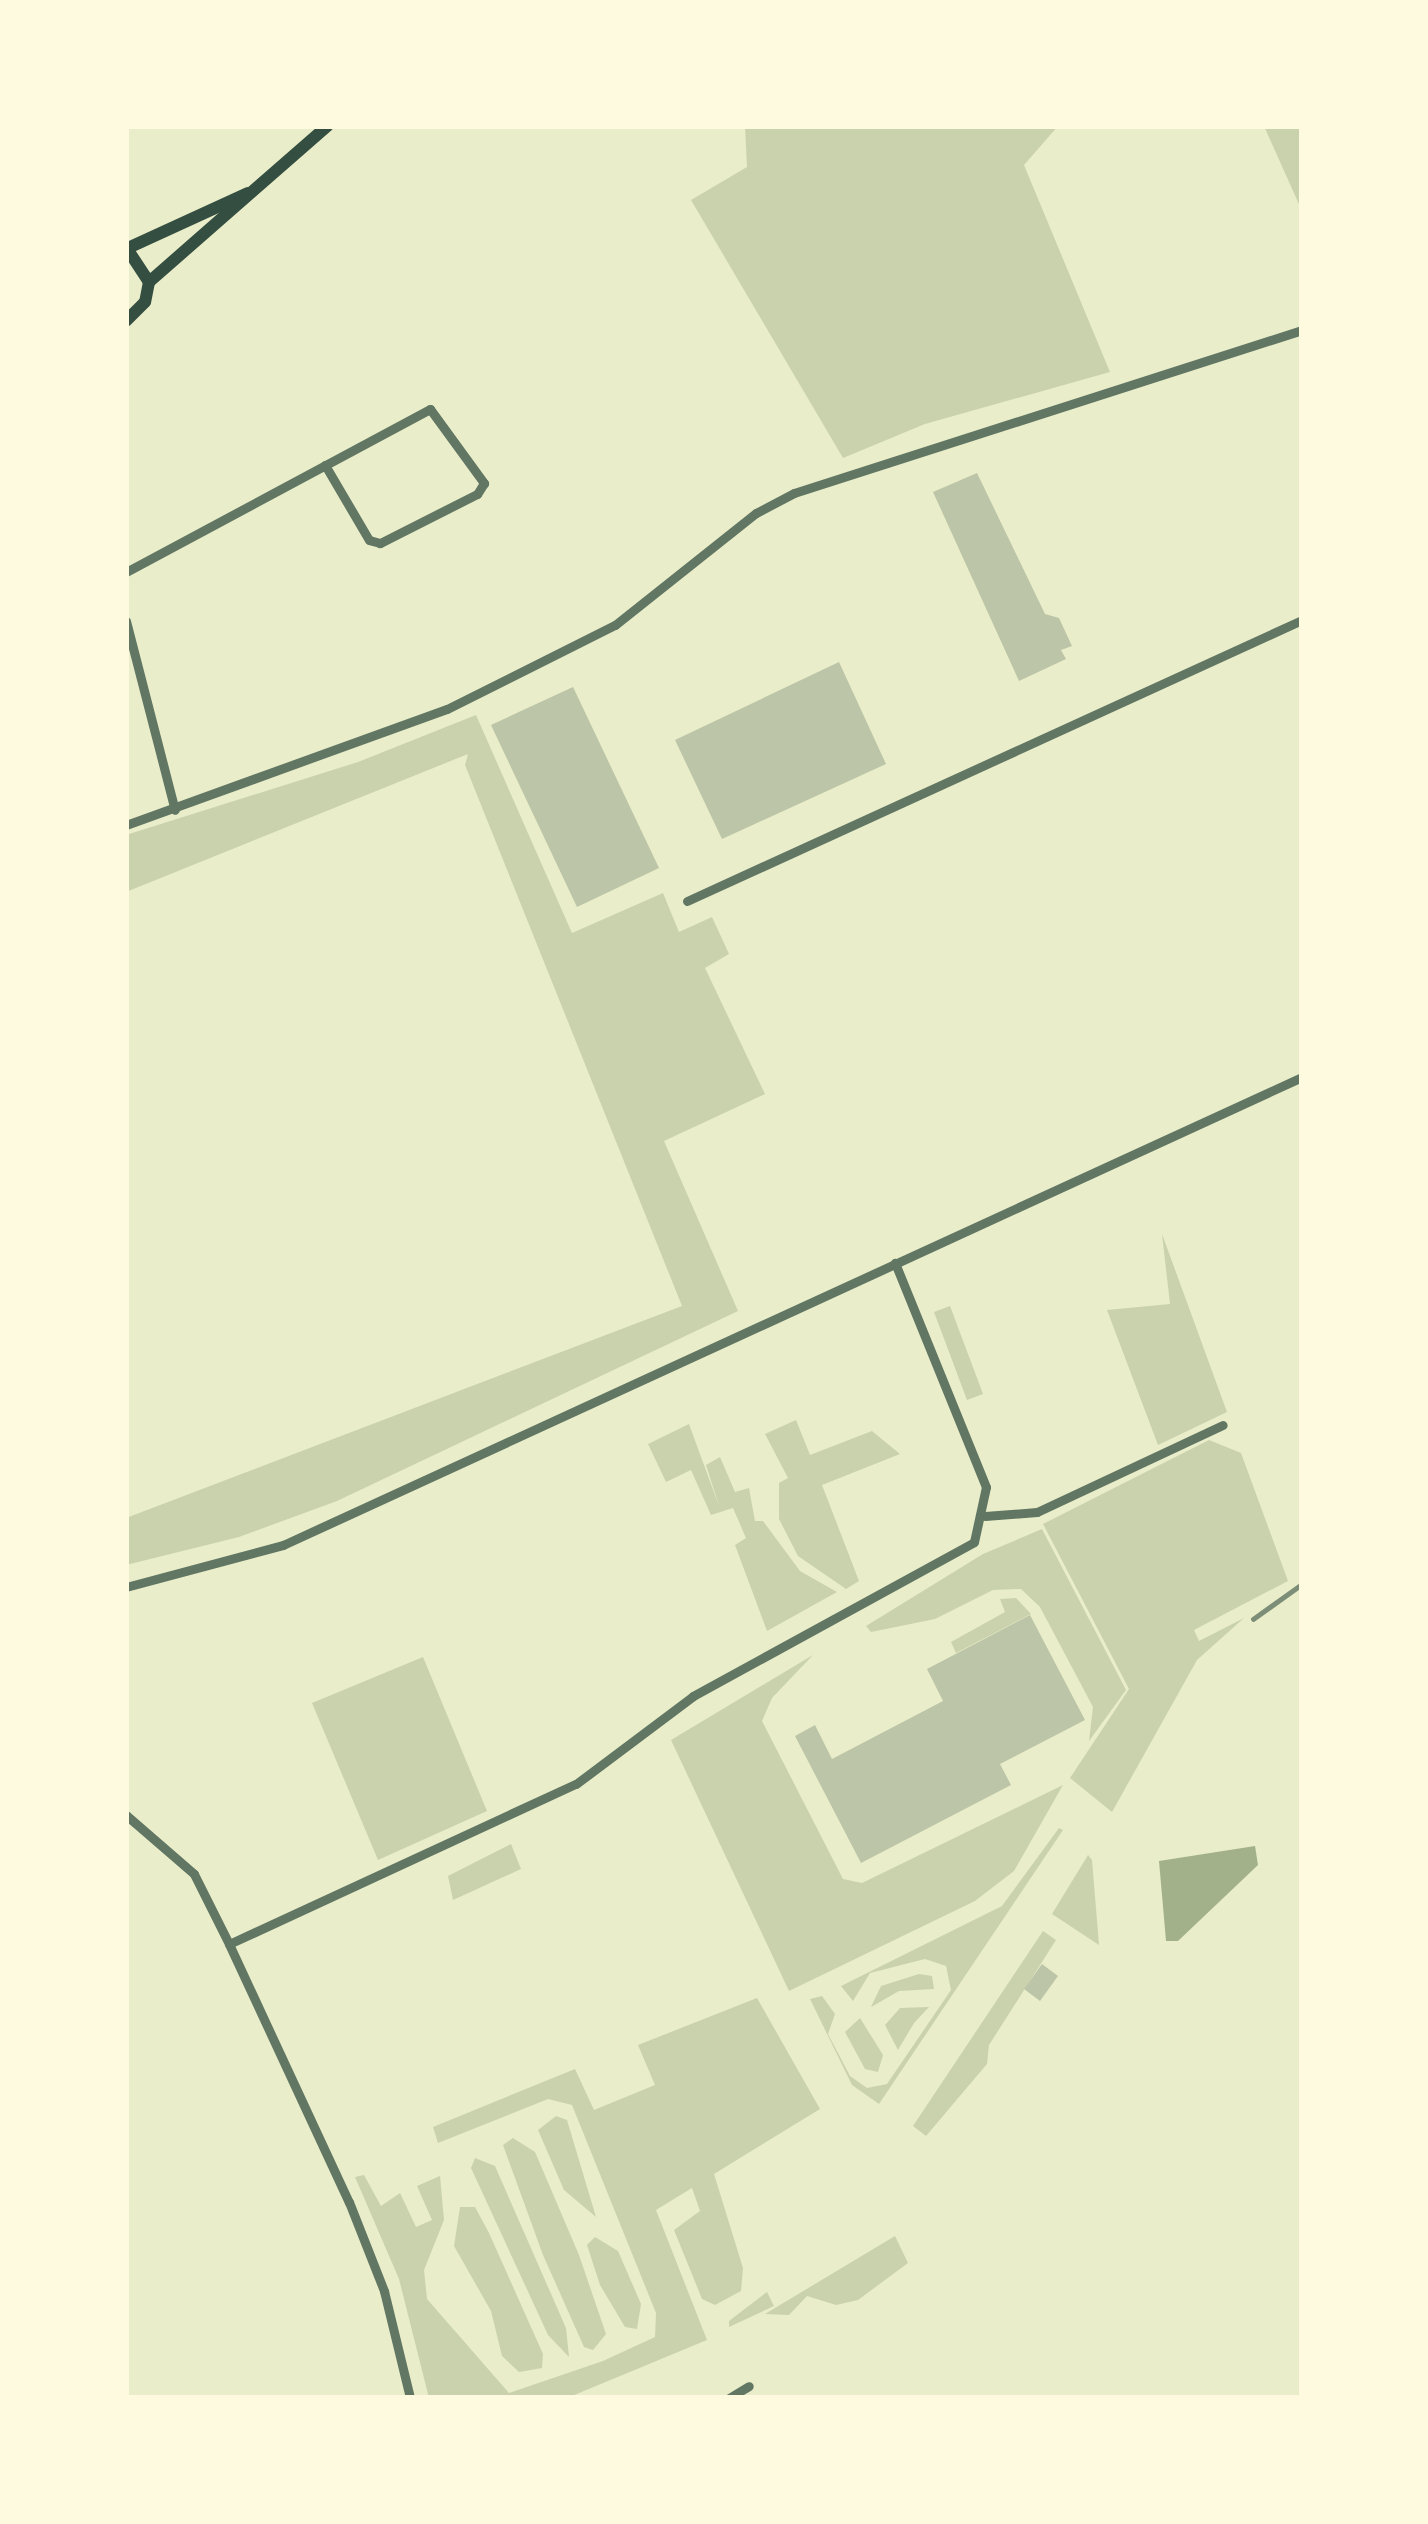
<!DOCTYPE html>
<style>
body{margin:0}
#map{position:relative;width:1428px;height:2524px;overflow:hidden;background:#e9edc9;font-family:"Open Sans",sans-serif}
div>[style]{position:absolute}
.green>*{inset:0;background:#cad2ad}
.water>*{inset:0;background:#a3b18a}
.building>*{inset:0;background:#bcc5a7}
.minor>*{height:9px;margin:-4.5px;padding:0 4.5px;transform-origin:4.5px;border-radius:4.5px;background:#617663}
.secondary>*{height:12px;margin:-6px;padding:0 6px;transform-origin:6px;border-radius:6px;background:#344e41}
.rail>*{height:4.5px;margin:-2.25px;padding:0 2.25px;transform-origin:2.25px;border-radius:2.25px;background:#7c8e77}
span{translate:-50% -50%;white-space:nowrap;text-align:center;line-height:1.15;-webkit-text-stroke:12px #fefae0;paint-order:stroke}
.frame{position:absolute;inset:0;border:129px solid #fefae0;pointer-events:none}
</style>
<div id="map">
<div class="green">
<div style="clip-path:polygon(745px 126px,1058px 126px,1024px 165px,1110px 372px,925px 424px,843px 458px,691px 200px,747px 167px)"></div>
<div style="clip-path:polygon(1264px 126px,1302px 126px,1302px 211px)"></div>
<div style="clip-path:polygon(476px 715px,572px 933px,663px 893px,679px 932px,712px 917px,729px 954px,705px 968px,765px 1094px,664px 1141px,738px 1311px,337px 1501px,239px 1537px,126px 1565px,126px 1518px,682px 1306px,465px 765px,468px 754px,126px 892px,126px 835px,358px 762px)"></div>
<div style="clip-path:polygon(1162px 1234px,1227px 1412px,1158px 1445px,1107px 1310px,1170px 1304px)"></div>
<div style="clip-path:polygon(950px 1306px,983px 1394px,967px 1400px,934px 1312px)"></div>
<div style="clip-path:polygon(796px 1420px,810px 1455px,872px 1431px,900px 1454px,822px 1485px,859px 1581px,846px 1589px,798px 1556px,779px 1519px,779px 1483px,788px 1478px,765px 1434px)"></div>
<div style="clip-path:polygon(689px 1424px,719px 1506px,706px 1465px,720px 1457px,735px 1492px,749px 1488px,755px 1521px,763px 1521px,800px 1571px,837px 1592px,767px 1631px,735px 1545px,746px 1538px,733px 1508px,711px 1515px,691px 1470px,666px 1482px,648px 1444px)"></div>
<div style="clip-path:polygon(1209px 1440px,1241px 1453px,1288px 1581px,1194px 1630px,1199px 1641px,1244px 1618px,1197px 1660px,1112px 1812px,1070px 1778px,1129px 1689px,1043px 1524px)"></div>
<div style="clip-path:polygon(1042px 1529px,1126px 1690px,1089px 1741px,1093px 1707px,1040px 1607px,1021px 1589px,993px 1590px,935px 1619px,871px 1632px,866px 1626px,983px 1554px)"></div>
<div style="clip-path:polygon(1016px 1598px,1031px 1614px,956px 1653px,951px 1642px,1005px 1612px,1000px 1599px)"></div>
<div style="clip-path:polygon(813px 1655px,772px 1698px,762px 1721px,843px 1879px,862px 1883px,1063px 1785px,1014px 1871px,975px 1901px,789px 1991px,671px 1740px)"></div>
<div style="clip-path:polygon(423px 1657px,487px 1811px,378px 1860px,312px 1703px)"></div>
<div style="clip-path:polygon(1059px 1828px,1063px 1830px,879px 2104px,852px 2085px,810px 1999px,822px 1996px,835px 2014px,828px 2034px,850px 2076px,867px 2088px,887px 2084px,951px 1990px,946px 1966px,925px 1959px,870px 1973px,853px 2001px,841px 1986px,1002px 1906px)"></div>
<div style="clip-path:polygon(511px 1844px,521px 1869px,453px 1900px,448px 1876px)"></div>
<div style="clip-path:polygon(1088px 1855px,1092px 1860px,1099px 1945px,1052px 1914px)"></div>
<div style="clip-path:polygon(1043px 1931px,1056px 1940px,989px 2045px,987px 2064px,926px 2136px,913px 2126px)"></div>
<div style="clip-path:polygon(919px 1974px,932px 1976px,934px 1989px,899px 1991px,871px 2007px,881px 1986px)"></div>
<div style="clip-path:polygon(757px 1998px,820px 2109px,714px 2174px,743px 2268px,741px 2291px,715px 2305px,702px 2299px,674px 2230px,700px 2211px,692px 2188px,656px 2210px,707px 2340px,567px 2398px,429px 2398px,399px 2279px,355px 2177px,364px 2175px,381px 2206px,400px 2193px,416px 2227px,432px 2220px,417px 2186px,440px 2176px,444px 2220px,424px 2270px,427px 2299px,509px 2393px,603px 2361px,655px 2337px,656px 2313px,572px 2105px,548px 2099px,438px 2143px,433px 2127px,575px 2069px,594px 2110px,655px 2085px,638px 2045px)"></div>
<div style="clip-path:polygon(929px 2007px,914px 2023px,898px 2050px,885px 2025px,900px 2008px)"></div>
<div style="clip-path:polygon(860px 2018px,883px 2055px,878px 2072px,865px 2069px,845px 2032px)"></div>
<div style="clip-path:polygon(556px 2116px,567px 2120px,596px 2217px,564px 2190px,538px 2130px)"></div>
<div style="clip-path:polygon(513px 2138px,535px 2152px,579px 2255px,606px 2334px,593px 2350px,584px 2347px,543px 2255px,503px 2145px)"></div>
<div style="clip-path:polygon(475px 2158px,495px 2166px,566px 2328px,569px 2357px,548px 2335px,471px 2168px)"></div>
<div style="clip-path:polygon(460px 2207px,475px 2207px,489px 2233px,543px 2354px,542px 2368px,519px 2372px,502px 2356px,491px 2311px,454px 2246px)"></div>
<div style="clip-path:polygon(895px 2236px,908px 2263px,858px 2300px,836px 2305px,807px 2296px,789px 2315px,765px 2314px)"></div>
<div style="clip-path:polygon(595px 2237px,618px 2251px,641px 2304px,637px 2329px,625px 2327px,600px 2285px,587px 2245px)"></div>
<div style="clip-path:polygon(767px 2292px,774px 2306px,729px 2327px,729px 2321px)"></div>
</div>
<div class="water">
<div style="clip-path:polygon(1255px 1846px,1258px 1865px,1178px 1941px,1166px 1941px,1159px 1861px)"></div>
</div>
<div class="building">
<div style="clip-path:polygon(977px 473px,1045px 614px,1059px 618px,1072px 646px,1061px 650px,1066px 659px,1019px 681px,933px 492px)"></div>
<div style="clip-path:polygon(839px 662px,886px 764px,722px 839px,675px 740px)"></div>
<div style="clip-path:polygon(573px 687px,659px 868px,577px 907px,491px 725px)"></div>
<div style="clip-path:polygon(1030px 1615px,1085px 1720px,1000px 1764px,1011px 1785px,861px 1863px,795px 1736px,815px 1725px,832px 1759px,943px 1701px,927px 1669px)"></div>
<div style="clip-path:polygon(1042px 1964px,1058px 1976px,1040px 2001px,1024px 1989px)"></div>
</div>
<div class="minor">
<div style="left:126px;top:572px;width:345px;rotate:-28.2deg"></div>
<div style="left:430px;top:409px;width:92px;rotate:53.9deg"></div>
<div style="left:484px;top:483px;width:13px;rotate:122deg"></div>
<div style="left:477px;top:494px;width:109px;rotate:153.2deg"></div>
<div style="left:380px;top:543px;width:11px;rotate:-165deg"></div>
<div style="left:369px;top:540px;width:87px;rotate:-120.4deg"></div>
<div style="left:126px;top:621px;width:195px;rotate:75.5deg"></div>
<div style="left:126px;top:825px;width:341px;rotate:-19.9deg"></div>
<div style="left:447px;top:709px;width:188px;rotate:-26.6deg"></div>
<div style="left:615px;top:625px;width:180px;rotate:-38.5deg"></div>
<div style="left:756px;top:513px;width:43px;rotate:-27.8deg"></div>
<div style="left:794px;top:493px;width:534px;rotate:-17.79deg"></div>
<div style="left:687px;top:901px;width:676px;rotate:-24.56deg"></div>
<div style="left:985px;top:1516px;width:52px;rotate:-4.4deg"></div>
<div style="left:1037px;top:1512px;width:205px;rotate:-25.1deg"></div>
<div style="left:126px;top:1587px;width:163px;rotate:-15deg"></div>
<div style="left:283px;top:1545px;width:1121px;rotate:-24.67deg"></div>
<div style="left:126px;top:1815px;width:90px;rotate:40.9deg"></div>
<div style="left:194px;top:1874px;width:78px;rotate:63.4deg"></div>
<div style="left:229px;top:1944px;width:285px;rotate:65.1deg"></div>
<div style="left:349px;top:2202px;width:96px;rotate:68.5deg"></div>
<div style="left:384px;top:2291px;width:110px;rotate:76.3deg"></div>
<div style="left:229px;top:1944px;width:382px;rotate:-24.8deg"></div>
<div style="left:576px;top:1784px;width:146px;rotate:-36.9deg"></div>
<div style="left:693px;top:1696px;width:320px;rotate:-28.7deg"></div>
<div style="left:974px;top:1542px;width:56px;rotate:-77.7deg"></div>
<div style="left:986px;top:1487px;width:242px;rotate:-112.1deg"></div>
<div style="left:729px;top:2398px;width:23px;rotate:-31deg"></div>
</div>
<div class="secondary">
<div style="left:126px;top:247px;width:42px;rotate:56.7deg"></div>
<div style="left:149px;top:282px;width:20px;rotate:101deg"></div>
<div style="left:145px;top:302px;width:27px;rotate:135deg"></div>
<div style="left:128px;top:248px;width:132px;rotate:-24.6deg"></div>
<div style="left:149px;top:282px;width:237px;rotate:-41.2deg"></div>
</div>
<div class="rail">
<div style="left:1253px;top:1619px;width:60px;rotate:-35.5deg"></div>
</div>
<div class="frame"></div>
</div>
